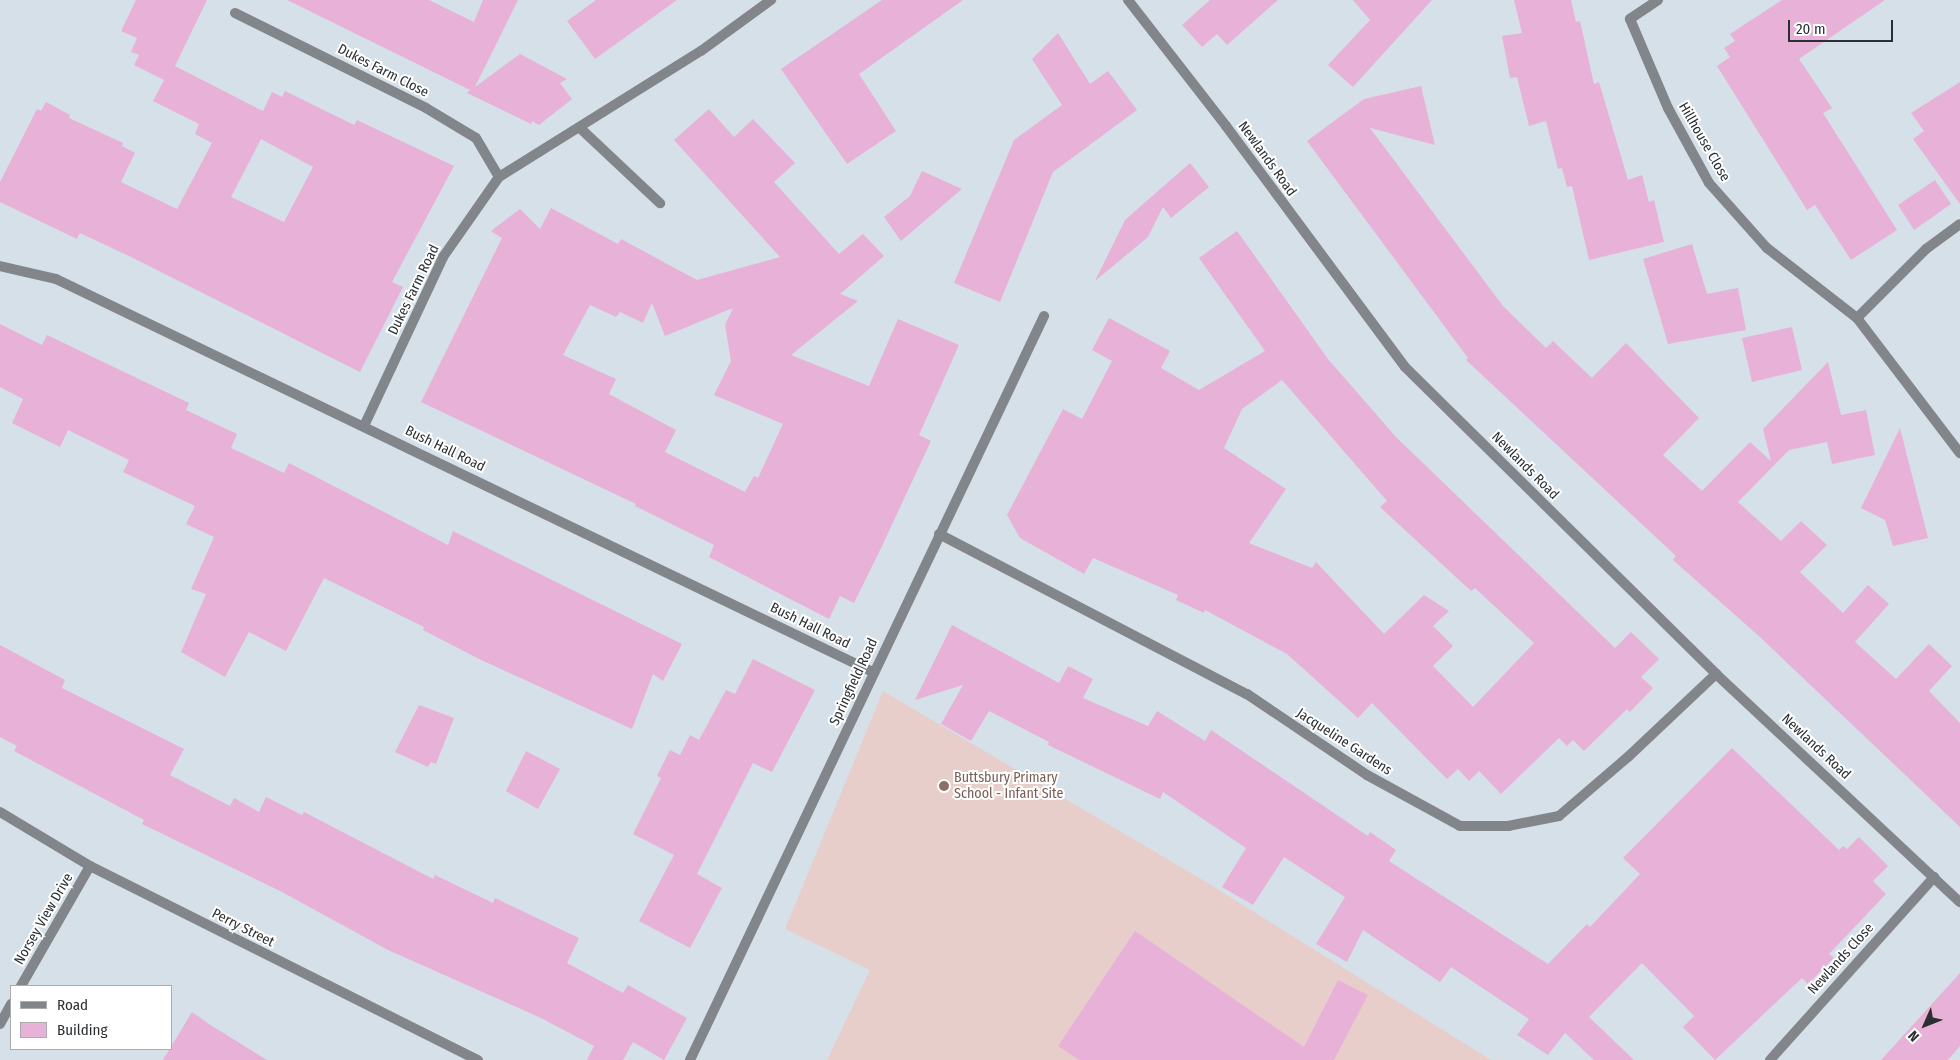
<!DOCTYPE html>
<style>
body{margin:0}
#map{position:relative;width:1960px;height:1060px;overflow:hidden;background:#d5e0e9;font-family:"Fira Sans Condensed",sans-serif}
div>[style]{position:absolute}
.education>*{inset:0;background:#e8ceca}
.building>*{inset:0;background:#e8b2d8}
.street>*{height:10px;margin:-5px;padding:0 5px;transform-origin:5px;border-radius:5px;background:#82868a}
.dots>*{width:14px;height:14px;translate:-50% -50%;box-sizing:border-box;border:2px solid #fff;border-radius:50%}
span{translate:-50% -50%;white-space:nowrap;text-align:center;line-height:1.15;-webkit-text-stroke:4px #fff;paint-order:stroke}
.street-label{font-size:14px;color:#2b2f32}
.education-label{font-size:14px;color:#785e54}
.left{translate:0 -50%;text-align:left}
.legend{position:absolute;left:10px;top:985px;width:162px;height:65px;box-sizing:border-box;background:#fff;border:1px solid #aaacad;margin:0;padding:6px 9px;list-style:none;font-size:15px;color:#2b2f32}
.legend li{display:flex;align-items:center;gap:10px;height:25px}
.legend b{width:25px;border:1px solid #aaacad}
.north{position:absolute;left:1900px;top:1000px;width:50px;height:50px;-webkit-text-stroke:4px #fff;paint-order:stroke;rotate:226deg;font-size:14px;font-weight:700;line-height:20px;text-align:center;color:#2b2f32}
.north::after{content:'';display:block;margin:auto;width:18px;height:22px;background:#2b2f32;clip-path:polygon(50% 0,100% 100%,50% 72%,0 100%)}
.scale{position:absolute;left:1788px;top:20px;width:105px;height:22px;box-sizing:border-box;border:2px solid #2b2f32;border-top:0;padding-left:6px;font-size:15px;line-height:18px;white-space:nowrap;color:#2b2f32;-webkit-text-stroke:4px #fff;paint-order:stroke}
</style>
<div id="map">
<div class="education">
<div style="clip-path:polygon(883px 691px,1206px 882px,1491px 1060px,827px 1060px,870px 970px,785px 929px)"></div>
</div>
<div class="building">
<div style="clip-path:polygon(evenodd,136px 0,207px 0,175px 66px,263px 111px,272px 92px,282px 97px,285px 91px,354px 125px,357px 120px,454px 166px,392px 282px,403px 287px,360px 372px,131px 257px,80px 233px,77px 239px,0 202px,0 182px,37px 109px,41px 111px,46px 102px,70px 115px,69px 118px,123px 143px,122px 146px,135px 153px,121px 182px,177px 209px,212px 143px,195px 134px,199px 124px,153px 101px,164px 80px,134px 65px,139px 55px,131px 52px,137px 38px,121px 31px,136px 0,261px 139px,313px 167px,284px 222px,231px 197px,261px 139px)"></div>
<div style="clip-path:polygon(287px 0,429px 0,474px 22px,483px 0,518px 0,475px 87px,520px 54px,567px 79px,560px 83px,572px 99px,539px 125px,532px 121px,531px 124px,467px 93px,470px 90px)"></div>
<div style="clip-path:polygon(596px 0,677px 0,595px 59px,567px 21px)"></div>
<div style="clip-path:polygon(882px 0,963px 0,859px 74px,896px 131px,847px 164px,781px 69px)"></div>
<div style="clip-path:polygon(1210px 0,1278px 0,1227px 45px,1217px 34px,1202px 47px,1182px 25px)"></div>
<div style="clip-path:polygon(1353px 0,1432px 0,1353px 87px,1328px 65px,1370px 20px)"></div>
<div style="clip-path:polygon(1514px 0,1571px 0,1576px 22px,1580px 21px,1594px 84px,1599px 82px,1628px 180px,1642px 175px,1649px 202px,1654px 200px,1664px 242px,1589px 260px,1572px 186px,1567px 187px,1562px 168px,1558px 169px,1546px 121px,1529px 126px,1517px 77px,1510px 78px,1502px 36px,1522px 33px)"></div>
<div style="clip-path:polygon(1782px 0,1885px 0,1799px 59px,1832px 108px,1823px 113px,1897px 230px,1851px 260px,1815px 205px,1807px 210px,1717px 66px,1730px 57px,1724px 48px,1735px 41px,1730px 34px)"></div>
<div style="clip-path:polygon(1058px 33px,1090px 84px,1108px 71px,1137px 110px,1053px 172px,1000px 302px,954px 283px,1014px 140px,1062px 105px,1032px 59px)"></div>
<div style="clip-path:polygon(1960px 82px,1960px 204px,1913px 139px,1924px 131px,1911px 113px)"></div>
<div style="clip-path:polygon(1421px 86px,1435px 145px,1370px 128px,1503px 306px,1546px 348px,1553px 341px,1592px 378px,1626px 343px,1699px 418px,1663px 455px,1702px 491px,1750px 442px,1771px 461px,1763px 429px,1828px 362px,1841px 415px,1866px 410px,1875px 455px,1832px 464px,1827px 442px,1789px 450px,1738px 502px,1781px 541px,1801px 521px,1827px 545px,1800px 572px,1843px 613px,1868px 585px,1889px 604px,1855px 642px,1896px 679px,1929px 644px,1952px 666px,1929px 691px,1960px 723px,1960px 827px,1761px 638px,1673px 560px,1676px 556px,1466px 360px,1468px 358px,1307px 141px,1364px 99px)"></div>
<div style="clip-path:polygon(evenodd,709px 109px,734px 137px,753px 119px,795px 163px,774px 182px,839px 254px,863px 234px,884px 256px,840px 294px,858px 301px,791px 355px,869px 386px,898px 319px,959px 345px,919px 435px,931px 441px,882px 546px,854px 603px,840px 596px,829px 619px,709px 557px,714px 545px,635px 506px,636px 504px,421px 402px,502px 238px,491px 231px,520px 209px,540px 229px,551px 208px,618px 244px,621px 239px,697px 280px,780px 257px,674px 140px,709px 109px,652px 303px,665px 336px,733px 308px,725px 325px,731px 361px,714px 395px,783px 424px,758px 478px,754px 476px,745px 492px,665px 452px,676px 430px,609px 394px,616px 379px,563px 355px,590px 305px,616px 317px,620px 312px,643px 323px,652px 303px)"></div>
<div style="clip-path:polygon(1190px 163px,1209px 187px,1171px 218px,1163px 207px,1148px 237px,1095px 281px,1125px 220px)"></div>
<div style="clip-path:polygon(922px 171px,962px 189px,901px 241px,884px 217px,910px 196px)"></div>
<div style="clip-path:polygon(1935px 180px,1951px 204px,1914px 230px,1898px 205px)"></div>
<div style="clip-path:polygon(evenodd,1237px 231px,1328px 359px,1396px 437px,1615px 648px,1631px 632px,1659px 659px,1641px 677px,1653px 688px,1630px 712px,1627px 709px,1584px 751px,1573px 740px,1567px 746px,1559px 738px,1501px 794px,1479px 771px,1469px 781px,1458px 769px,1447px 779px,1372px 703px,1358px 718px,1287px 654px,1205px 610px,1204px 613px,1176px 600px,1178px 595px,1093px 558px,1084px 574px,1020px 538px,1007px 515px,1063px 409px,1082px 419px,1112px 361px,1092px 350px,1109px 318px,1170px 351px,1161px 368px,1199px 390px,1265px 351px,1199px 258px,1237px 231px,1282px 380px,1387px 501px,1380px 507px,1471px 591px,1475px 588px,1534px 643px,1473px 707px,1433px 666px,1453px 646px,1433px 626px,1449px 611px,1424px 595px,1384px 634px,1316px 562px,1312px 568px,1249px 543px,1286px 489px,1224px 448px,1242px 409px,1282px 380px)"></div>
<div style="clip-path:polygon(1692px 244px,1707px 294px,1738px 288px,1746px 330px,1668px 344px,1643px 259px)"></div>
<div style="clip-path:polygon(0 324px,42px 345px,47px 335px,189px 403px,186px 410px,237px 434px,231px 448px,284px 473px,289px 463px,448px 545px,453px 531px,682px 644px,663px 681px,653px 674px,632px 729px,479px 659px,423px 630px,424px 627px,324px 578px,286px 651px,249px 632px,225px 677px,181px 652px,206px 594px,191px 589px,214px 537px,186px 524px,195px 506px,123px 472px,129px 460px,68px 430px,60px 447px,12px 423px,23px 399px,0 387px)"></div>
<div style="clip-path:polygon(1792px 327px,1802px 370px,1752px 382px,1742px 338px)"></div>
<div style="clip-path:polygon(1900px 428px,1928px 538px,1893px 546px,1885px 520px,1861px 508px)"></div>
<div style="clip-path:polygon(952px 625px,1059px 683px,1068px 666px,1093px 679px,1083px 698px,1148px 726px,1157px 711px,1205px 741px,1211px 730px,1368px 836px,1370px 832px,1396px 850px,1389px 861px,1548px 964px,1587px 924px,1590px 927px,1640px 874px,1623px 858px,1732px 748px,1839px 850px,1843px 846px,1847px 849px,1859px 837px,1888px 866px,1873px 881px,1886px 894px,1829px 954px,1834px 958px,1808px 984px,1802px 978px,1715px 1060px,1683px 1027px,1694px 1016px,1642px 963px,1589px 1017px,1634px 1060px,1594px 1060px,1565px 1033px,1548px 1055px,1517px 1035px,1529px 1019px,1451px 967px,1440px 982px,1363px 930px,1347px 962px,1316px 944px,1345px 897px,1284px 857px,1253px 905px,1222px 887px,1246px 848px,1163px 792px,1160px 799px,1048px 745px,1049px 742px,989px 711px,971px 741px,941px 724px,963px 685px,915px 700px)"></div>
<div style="clip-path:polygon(0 645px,65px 680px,62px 688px,184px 749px,170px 775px,230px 806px,234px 798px,259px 812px,266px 797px,302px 815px,304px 812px,433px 879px,435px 875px,493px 903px,495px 898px,579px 938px,567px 963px,623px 993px,628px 985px,687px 1018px,664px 1060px,633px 1042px,623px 1060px,587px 1060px,594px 1046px,541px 1018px,388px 950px,282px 892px,142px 824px,144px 820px,14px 751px,17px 746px,0 737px)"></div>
<div style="clip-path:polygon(753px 659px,815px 690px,772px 772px,753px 763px,697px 874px,722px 888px,690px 948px,639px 921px,674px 855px,633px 834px,661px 778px,657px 776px,670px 750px,680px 755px,690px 735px,699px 740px,726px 690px,735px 694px)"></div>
<div style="clip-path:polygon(419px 705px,454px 718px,436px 764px,431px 762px,428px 767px,395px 752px)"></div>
<div style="clip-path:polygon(526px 751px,560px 769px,538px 809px,506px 791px)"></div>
<div style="clip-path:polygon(1135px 931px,1304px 1047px,1338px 980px,1368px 995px,1334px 1060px,1079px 1060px,1058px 1046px)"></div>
<div style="clip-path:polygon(1960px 973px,1960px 1046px,1948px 1060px,1881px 1060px)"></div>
<div style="clip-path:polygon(192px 1012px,209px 1024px,267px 1060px,163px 1060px)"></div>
</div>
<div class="street">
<div style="left:1128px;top:0;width:160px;rotate:52.1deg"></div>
<div style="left:1226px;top:126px;width:300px;rotate:53.4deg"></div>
<div style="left:1405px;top:367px;width:437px;rotate:44.6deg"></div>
<div style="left:1716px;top:674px;width:334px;rotate:43.1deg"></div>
<div style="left:1658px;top:0;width:34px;rotate:146deg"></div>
<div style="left:1630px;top:19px;width:97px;rotate:66.9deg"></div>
<div style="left:1668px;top:108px;width:85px;rotate:61.3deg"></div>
<div style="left:1709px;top:183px;width:87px;rotate:48.3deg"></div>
<div style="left:1767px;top:248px;width:114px;rotate:37.9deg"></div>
<div style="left:1857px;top:318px;width:98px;rotate:-45deg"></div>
<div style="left:1926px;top:249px;width:42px;rotate:-36.3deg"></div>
<div style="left:235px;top:13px;width:213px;rotate:26.4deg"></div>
<div style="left:426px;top:108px;width:58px;rotate:31deg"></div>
<div style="left:476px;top:138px;width:45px;rotate:59.5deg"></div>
<div style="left:580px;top:128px;width:110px;rotate:43.2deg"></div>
<div style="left:0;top:266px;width:57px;rotate:13.1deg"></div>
<div style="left:56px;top:279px;width:907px;rotate:25.69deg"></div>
<div style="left:1857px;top:318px;width:170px;rotate:52.7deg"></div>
<div style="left:364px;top:426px;width:187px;rotate:-64.9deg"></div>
<div style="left:443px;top:257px;width:98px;rotate:-55deg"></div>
<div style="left:499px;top:177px;width:238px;rotate:-32deg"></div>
<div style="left:701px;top:51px;width:87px;rotate:-36.1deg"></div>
<div style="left:939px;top:534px;width:347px;rotate:27.5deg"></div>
<div style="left:1247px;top:694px;width:145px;rotate:34deg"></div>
<div style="left:1367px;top:775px;width:106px;rotate:28.7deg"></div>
<div style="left:1460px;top:826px;width:48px"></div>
<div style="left:1508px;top:826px;width:52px;rotate:-11.1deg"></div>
<div style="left:1559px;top:816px;width:92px;rotate:-40.6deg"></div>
<div style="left:1629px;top:756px;width:120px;rotate:-43.3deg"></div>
<div style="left:0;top:812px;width:105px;rotate:31deg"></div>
<div style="left:90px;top:866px;width:434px;rotate:26.6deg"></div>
<div style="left:21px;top:986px;width:138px;rotate:-60.1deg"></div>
<div style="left:0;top:1024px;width:23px;rotate:-61deg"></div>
<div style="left:690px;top:1060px;width:824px;rotate:-64.55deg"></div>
<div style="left:1770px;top:1060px;width:246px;rotate:-48.1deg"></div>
</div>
<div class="dots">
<div style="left:944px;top:786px;background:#8d6e63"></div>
</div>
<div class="street-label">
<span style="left:383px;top:71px;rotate:27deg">Dukes Farm Close</span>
<span style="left:1704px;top:142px;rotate:60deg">Hillhouse Close</span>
<span style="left:1267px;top:159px;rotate:54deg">Newlands Road</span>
<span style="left:414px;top:290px;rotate:-64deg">Dukes Farm Road</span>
<span style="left:445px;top:449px;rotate:26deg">Bush Hall Road</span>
<span style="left:1525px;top:466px;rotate:45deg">Newlands Road</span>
<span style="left:810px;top:626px;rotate:26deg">Bush Hall Road</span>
<span style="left:854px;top:682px;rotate:-65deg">Springfield Road</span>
<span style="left:1344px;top:742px;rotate:33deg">Jacqueline Gardens</span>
<span style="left:1816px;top:747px;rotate:43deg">Newlands Road</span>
<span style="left:44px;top:919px;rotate:-60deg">Norsey View Drive</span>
<span style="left:243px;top:928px;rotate:27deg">Perry Street</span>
<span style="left:1841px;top:959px;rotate:-48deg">Newlands Close</span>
</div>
<div class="education-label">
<span class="left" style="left:954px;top:786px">Buttsbury Primary<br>School - Infant Site</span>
</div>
<ul class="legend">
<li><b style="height:6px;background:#82868a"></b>Road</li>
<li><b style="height:14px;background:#e8b2d8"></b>Building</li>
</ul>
<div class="north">N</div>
<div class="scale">20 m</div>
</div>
